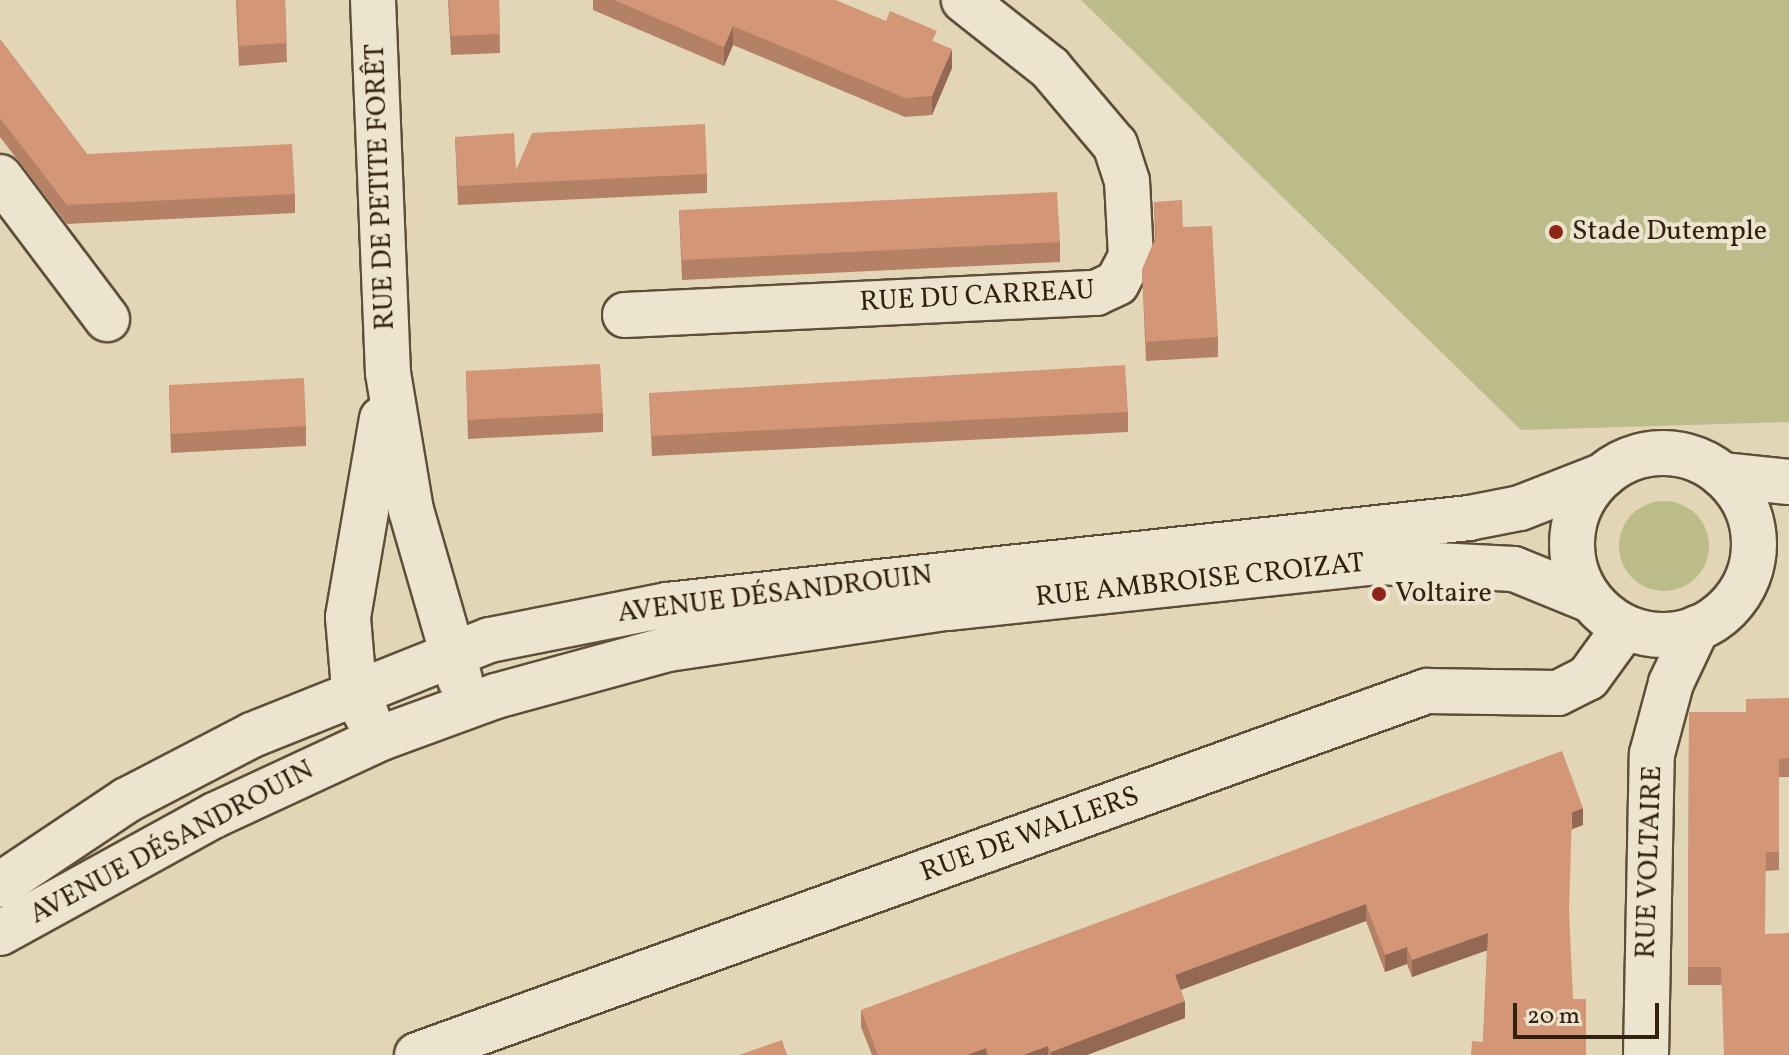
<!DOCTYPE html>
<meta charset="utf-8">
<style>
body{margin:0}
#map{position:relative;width:1789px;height:1055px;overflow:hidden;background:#e3d6b6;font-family:Vollkorn,serif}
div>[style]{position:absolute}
.green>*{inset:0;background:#bbbc89}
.round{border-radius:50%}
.roads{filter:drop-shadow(2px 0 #5e4e38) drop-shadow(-2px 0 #5e4e38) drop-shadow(0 2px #5e4e38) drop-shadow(0 -2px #5e4e38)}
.street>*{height:44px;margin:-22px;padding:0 22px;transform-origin:22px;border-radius:22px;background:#ede4d0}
.secondary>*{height:44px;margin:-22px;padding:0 22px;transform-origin:22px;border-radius:22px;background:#ede4d0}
.secondary>.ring{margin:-22px;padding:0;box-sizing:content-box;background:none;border:44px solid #ede4d0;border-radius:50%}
.wall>*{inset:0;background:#b58166}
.shaded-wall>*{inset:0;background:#946953}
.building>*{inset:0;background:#d39677}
.dots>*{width:22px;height:22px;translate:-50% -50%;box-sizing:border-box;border:4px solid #ede4d0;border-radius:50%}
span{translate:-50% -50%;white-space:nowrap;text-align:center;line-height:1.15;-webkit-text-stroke:8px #ede4d0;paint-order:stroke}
.street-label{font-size:28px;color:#32210e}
.poi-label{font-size:28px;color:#32210e}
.left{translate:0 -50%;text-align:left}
.scale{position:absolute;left:1513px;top:1003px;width:146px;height:36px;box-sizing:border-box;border:4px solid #32210e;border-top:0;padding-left:10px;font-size:24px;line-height:28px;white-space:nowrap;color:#32210e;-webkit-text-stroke:6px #ede4d0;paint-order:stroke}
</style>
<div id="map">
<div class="green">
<div style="clip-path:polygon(1081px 0,1789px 0,1789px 422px,1521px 430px)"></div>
<div class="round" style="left:1619px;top:501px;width:90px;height:90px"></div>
</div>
<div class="roads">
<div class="street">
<div style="left:0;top:177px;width:178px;rotate:53deg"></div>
<div style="left:625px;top:315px;width:472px;rotate:-2.7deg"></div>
<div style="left:1096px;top:293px;width:23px;rotate:-25deg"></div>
<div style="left:1117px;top:283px;width:30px;rotate:-62deg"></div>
<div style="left:1131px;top:257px;width:76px;rotate:-93deg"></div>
<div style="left:1127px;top:181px;width:38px;rotate:-108deg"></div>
<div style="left:1115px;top:145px;width:101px;rotate:-130.2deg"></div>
<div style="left:1050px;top:68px;width:110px;rotate:-141.7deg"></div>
<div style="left:417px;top:1055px;width:1074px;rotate:-19.82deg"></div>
<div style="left:1427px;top:691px;width:131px;rotate:0.9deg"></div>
<div style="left:1558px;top:693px;width:34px;rotate:-27deg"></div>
<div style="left:1588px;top:678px;width:63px;rotate:-54deg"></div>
<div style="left:1646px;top:1055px;width:301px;rotate:-88.9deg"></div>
<div style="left:1652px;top:754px;width:73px;rotate:-75deg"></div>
<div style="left:1671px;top:683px;width:61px;rotate:-64.7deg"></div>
</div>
<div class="secondary">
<div style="left:373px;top:0;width:373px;rotate:87.7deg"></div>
<div style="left:388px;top:373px;width:139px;rotate:80.5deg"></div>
<div style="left:411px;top:510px;width:177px;rotate:73.9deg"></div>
<div class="ring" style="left:1572px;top:453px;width:138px;height:138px"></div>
<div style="left:1722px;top:475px;width:67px;rotate:6deg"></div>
<div style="left:367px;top:716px;width:30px;rotate:-116deg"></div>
<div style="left:354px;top:689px;width:72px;rotate:-94.8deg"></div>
<div style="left:348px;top:617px;width:201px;rotate:-80.3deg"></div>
<div style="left:0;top:885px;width:153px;rotate:-33.8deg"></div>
<div style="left:127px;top:800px;width:141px;rotate:-27.5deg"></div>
<div style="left:252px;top:735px;width:256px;rotate:-21.8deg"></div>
<div style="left:490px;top:640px;width:180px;rotate:-11.2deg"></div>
<div style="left:667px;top:605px;width:807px;rotate:-6.19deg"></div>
<div style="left:1469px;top:518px;width:52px;rotate:-11.1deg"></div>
<div style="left:1520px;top:508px;width:90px;rotate:-21.4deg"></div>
<div style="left:0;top:933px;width:245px;rotate:-28.8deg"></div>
<div style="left:215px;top:815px;width:183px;rotate:-24.9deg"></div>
<div style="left:381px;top:738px;width:122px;rotate:-20.1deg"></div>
<div style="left:496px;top:696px;width:178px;rotate:-15.3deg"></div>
<div style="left:668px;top:649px;width:282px;rotate:-8.4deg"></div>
<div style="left:947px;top:608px;width:434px;rotate:-6.1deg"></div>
<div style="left:1379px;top:562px;width:135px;rotate:3deg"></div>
<div style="left:1514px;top:569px;width:82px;rotate:22.2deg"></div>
</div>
</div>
<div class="wall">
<div style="clip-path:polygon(236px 0,285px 0,287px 62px,239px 66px)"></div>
<div style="clip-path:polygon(448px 0,499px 0,500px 53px,451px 55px)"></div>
<div style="clip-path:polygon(593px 0,835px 0,937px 43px,952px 68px,932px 115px,905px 117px,733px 45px,724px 66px,593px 10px)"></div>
<div style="clip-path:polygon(0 39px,87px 154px,295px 194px,295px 213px,67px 224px,0 137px)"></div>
<div style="clip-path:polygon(455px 137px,516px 170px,707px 174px,707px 193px,458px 205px)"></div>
<div style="clip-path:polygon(1154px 202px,1183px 227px,1218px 337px,1218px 357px,1146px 361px,1142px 270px,1155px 239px)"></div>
<div style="clip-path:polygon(679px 210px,1060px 242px,1060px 262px,682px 280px)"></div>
<div style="clip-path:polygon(466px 371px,603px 413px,603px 432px,468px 439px)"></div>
<div style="clip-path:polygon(169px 385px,306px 426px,306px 446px,171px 453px)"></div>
<div style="clip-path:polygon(649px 393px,1128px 412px,1128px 432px,652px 456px)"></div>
<div style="clip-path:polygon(1789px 698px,1789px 777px,1779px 777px,1779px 870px,1766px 871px,1721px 985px,1688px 985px,1689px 712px,1746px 712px)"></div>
<div style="clip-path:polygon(1583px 825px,1572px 829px,1483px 1042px,1487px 950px,1412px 977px,1407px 964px,1385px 972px,1366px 921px,1181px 990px,1185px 1018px,1087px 1055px,872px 1055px,861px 1027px,861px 1010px)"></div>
</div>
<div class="shaded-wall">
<div style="clip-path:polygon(733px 26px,733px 45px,724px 66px,724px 47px)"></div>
<div style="clip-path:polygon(952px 49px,952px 68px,932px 115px,932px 96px)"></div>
<div style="clip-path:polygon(1583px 808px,1583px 825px,1572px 829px,1572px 812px)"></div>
<div style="clip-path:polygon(1366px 904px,1366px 921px,1175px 992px,1175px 975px)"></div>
<div style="clip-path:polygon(1488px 933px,1488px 950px,1412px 977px,1412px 960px)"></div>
<div style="clip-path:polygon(1407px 947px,1407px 964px,1385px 972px,1385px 955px)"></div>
<div style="clip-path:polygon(1185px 1001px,1185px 1018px,1087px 1055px,1051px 1055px,1051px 1052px)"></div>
<div style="clip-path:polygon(1048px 1046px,1048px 1055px,1023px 1055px)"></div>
<div style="clip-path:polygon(986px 1048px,986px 1055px,967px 1055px)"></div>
</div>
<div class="building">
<div style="clip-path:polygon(237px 0,285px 0,287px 43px,239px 46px)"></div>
<div style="clip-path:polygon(449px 0,499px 0,500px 34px,451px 36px)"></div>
<div style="clip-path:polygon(614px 0,835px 0,886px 21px,890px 11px,937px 31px,932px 41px,952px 49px,932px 96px,905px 98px,733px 26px,724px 47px)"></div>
<div style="clip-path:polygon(0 39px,87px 154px,292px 144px,295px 194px,67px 205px,0 118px)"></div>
<div style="clip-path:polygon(705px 124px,707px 174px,458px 186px,455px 137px,514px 133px,516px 170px,532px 133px)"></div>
<div style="clip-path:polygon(1057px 192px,1060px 242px,682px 260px,679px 210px)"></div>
<div style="clip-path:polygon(1182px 200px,1183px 227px,1212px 226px,1218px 337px,1146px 342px,1142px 270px,1156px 237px,1154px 202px)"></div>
<div style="clip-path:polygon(600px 364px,603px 413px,468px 420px,466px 371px)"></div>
<div style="clip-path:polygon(1125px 365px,1128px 412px,652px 436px,649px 393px)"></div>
<div style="clip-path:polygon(304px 378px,306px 426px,171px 434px,169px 385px)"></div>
<div style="clip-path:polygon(1789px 698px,1789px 758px,1779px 759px,1779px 852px,1766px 852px,1765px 934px,1789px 933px,1789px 1055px,1724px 1055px,1721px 967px,1688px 967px,1689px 712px,1746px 712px,1746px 699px)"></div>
<div style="clip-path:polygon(1562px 751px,1583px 808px,1572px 812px,1569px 911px,1573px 999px,1586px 999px,1586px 1055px,1471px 1055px,1472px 1041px,1483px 1042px,1488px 933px,1412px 960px,1407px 947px,1385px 955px,1366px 904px,1175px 975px,1185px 1001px,1051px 1052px,1048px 1046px,1023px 1055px,989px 1055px,986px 1048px,967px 1055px,878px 1055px,861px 1010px)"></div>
<div style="clip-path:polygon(782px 1040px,787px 1055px,739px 1055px)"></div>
</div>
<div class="dots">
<div style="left:1556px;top:232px;background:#8f2418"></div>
<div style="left:1379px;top:594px;background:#8f2418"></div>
</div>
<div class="street-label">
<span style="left:381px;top:187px;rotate:-92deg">RUE DE PETITE FORÊT</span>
<span style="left:977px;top:297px;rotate:-3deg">RUE DU CARREAU</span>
<span style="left:1200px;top:581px;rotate:-6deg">RUE AMBROISE CROIZAT</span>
<span style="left:775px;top:595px;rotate:-7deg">AVENUE DÉSANDROUIN</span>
<span style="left:1030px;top:835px;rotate:-20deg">RUE DE WALLERS</span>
<span style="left:172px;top:843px;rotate:-28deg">AVENUE DÉSANDROUIN</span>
<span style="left:1650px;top:862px;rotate:-88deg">RUE VOLTAIRE</span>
</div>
<div class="poi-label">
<span class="left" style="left:1572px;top:232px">Stade Dutemple</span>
<span class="left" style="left:1395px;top:594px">Voltaire</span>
</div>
<div class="scale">20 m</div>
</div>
